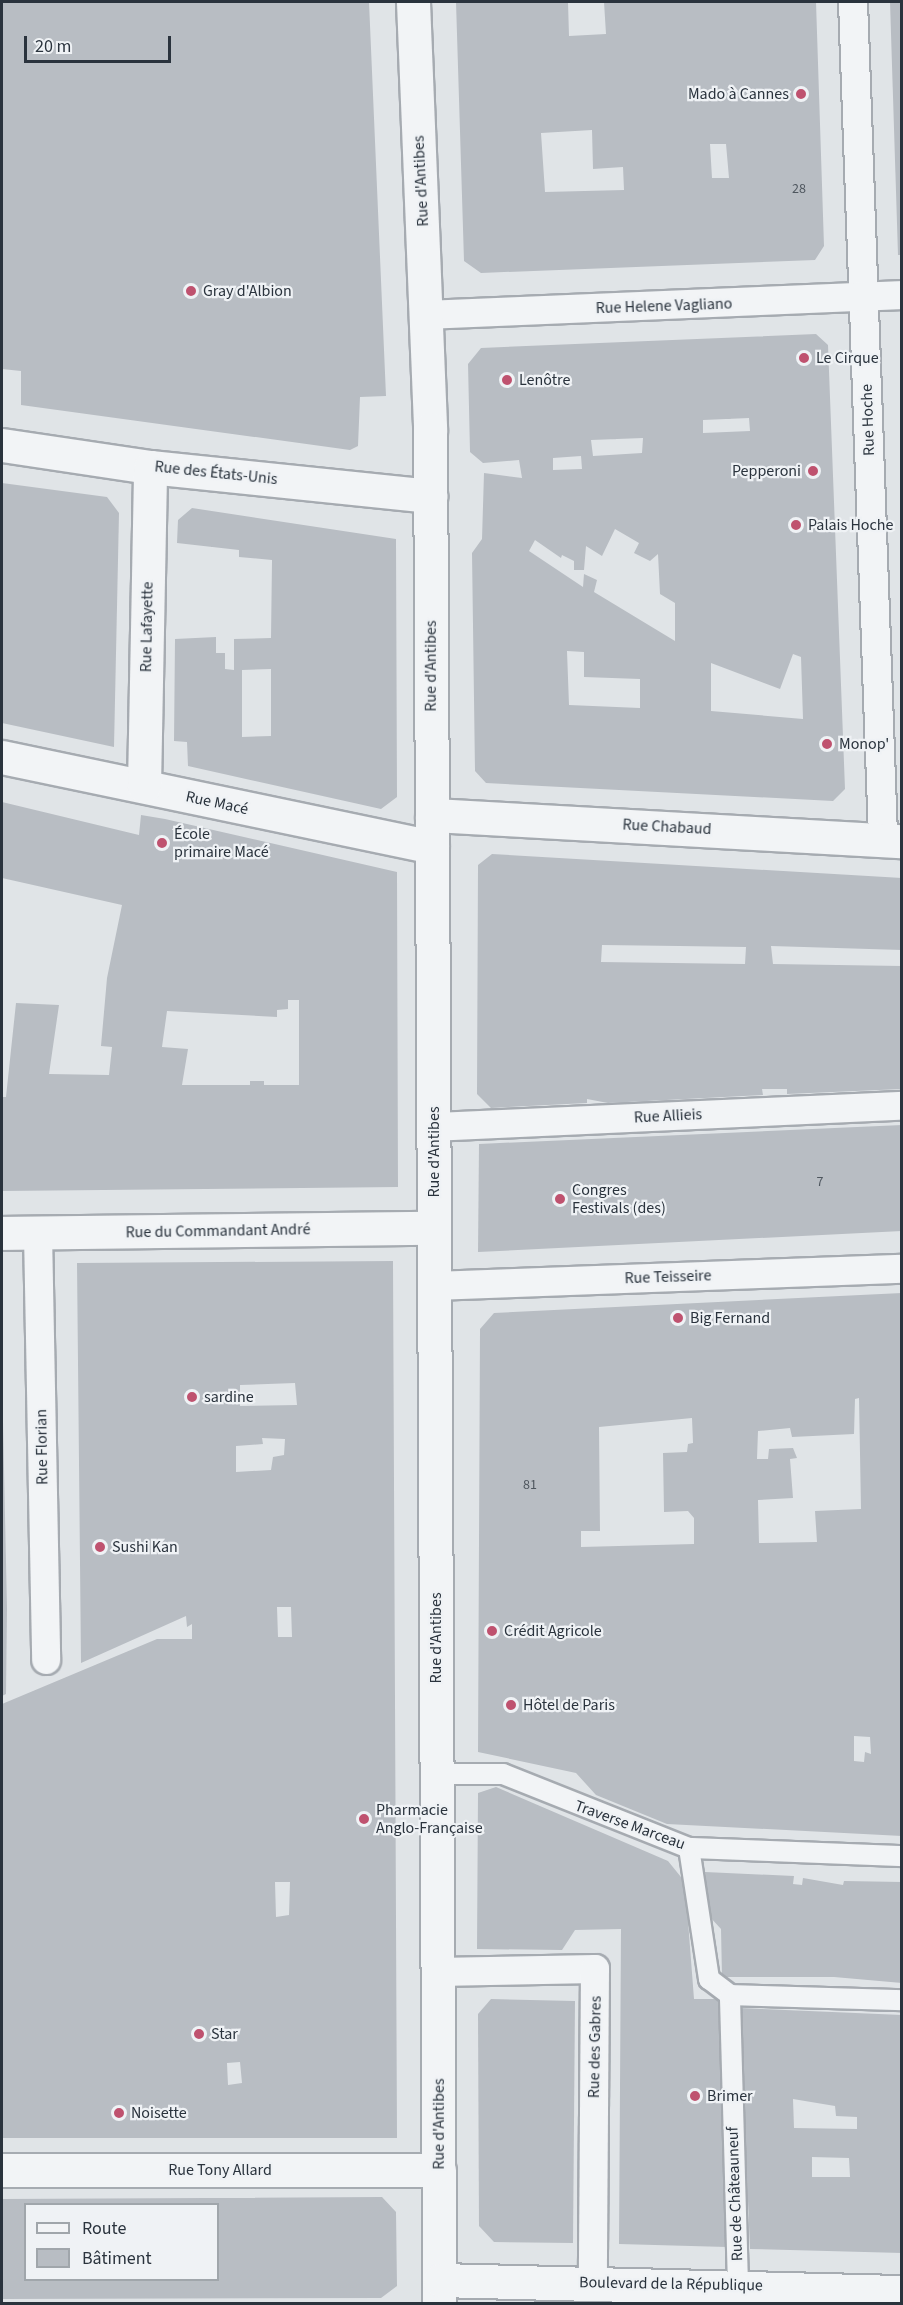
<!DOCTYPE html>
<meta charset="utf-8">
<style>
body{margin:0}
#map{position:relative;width:903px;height:2305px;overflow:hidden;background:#e0e4e7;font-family:"Source Sans 3",sans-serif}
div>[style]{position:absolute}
.building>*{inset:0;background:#b8bdc3}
.roads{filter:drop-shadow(2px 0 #a6abb1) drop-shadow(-2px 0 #a6abb1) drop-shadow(0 2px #a6abb1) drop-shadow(0 -2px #a6abb1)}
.service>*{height:20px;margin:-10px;padding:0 10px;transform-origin:10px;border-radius:10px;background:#f2f4f6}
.pedestrian>*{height:28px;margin:-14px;padding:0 14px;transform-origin:14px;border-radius:14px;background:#f2f4f6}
.minor>*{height:33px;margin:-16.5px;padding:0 16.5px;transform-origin:16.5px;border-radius:16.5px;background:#f2f4f6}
.tertiary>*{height:33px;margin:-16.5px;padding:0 16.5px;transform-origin:16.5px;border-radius:16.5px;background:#f2f4f6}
.dots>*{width:16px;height:16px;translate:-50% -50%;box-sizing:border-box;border:3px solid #eff2f5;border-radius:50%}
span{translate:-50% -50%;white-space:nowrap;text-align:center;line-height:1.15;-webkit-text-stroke:4.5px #eff2f5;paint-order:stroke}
.number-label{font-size:14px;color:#4e565e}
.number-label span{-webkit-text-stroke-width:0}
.poi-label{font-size:16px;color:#2a333d}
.right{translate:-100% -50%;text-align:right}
.left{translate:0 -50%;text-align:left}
.street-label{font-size:16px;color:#2a333d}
.frame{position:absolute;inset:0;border:3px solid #2a333d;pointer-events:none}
.legend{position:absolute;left:24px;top:2203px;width:195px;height:78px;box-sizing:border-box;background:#eff2f5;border:2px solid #a0a6ab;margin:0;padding:8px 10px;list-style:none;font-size:18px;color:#2a333d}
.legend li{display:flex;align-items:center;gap:12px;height:30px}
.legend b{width:30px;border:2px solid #a0a6ab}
.scale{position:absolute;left:24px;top:36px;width:147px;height:27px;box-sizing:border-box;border:3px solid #2a333d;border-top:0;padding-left:8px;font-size:18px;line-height:21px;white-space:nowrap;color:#2a333d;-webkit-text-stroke:4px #eff2f5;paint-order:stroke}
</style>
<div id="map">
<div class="building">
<div style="clip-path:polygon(2px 2px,369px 2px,386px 396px,360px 397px,358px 446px,350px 450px,21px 405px,21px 371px,2px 369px)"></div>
<div style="clip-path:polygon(evenodd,456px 2px,568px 2px,569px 36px,606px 34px,604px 2px,816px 2px,824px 246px,815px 260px,481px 273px,464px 261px,456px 2px,592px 130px,593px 169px,623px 167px,624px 190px,545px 192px,541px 133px,592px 130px,456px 2px,710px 144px,726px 144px,729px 178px,712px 178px,710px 144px)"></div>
<div style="clip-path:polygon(890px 2px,902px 2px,902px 255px,898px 255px)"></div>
<div style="clip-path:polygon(evenodd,816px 334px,828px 345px,845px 789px,833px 801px,486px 783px,475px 771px,472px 553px,482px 539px,484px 473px,522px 478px,519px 460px,483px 463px,470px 452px,468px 364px,481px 348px,816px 334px,749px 418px,750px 431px,703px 433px,703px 420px,749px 418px,816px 334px,643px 438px,642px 453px,593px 456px,591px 440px,643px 438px,816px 334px,581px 456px,582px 469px,553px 470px,553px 458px,581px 456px,816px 334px,615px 529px,639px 543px,634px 553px,650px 561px,658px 554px,660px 594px,675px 603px,675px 641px,594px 592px,597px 580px,584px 574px,583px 587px,529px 551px,535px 540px,561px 558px,562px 555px,574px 561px,574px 570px,584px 570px,586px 546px,602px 556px,615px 529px,816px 334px,567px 651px,584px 652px,584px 677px,640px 679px,640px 708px,569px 705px,567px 651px,816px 334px,793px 654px,801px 657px,803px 719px,711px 711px,711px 663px,780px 689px,793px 654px)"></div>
<div style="clip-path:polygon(2px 483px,107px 497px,119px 513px,114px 747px,2px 723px)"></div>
<div style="clip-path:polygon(evenodd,192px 508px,396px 539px,397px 797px,381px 809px,188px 766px,187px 742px,174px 741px,175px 639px,216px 637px,216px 653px,225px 653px,225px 669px,234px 670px,234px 639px,271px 638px,272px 560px,239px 557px,239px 550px,177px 543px,178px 520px,192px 508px,271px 669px,271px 736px,242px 737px,242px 670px,271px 669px)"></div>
<div style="clip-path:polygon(evenodd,2px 802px,139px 835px,141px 815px,165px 819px,397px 872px,398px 1187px,2px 1191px,2px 1097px,6px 1097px,16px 1003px,59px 1005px,49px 1074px,109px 1075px,112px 1047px,101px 1046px,107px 978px,122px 905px,2px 878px,2px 802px,288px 1000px,299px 1000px,299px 1085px,264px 1085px,264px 1081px,250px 1081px,250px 1085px,182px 1085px,188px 1049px,162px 1047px,167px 1011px,277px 1017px,277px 1010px,288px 1009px,288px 1000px)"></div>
<div style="clip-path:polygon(evenodd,492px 854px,902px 878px,902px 950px,771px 946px,773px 964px,902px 966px,902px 1089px,787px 1094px,787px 1089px,762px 1089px,763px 1095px,608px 1103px,587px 1099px,587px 1103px,491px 1108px,477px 1094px,478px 865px,492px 854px,602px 945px,679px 946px,746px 947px,745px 964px,601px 962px,602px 945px)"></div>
<div style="clip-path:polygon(902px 1125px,902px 1231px,478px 1252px,479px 1144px)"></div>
<div style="clip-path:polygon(evenodd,393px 1261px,397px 2138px,2px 2138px,2px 1704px,157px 1639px,192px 1639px,192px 1624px,187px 1627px,186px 1616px,81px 1663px,77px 1263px,393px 1261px,295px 1383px,297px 1405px,240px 1406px,240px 1385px,295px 1383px,393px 1261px,262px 1438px,285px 1439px,284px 1455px,273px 1457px,271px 1470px,236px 1472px,236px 1446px,263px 1444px,262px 1438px,393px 1261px,277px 1607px,291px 1607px,292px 1637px,278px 1637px,277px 1607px,393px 1261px,275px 1882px,290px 1882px,289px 1915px,276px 1917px,275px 1882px,393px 1261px,240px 2062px,242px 2083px,228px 2085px,227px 2063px,240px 2062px)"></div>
<div style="clip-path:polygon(evenodd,902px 1293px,902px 1836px,667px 1824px,596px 1795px,576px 1773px,478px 1752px,480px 1329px,494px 1313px,902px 1293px,859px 1398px,861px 1509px,815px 1511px,817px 1542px,759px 1543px,758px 1500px,793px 1498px,790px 1459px,797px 1458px,793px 1448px,769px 1449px,768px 1459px,757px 1459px,758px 1431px,790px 1428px,792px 1437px,854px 1434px,855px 1399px,859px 1398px,902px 1293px,692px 1418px,693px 1443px,688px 1444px,687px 1452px,663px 1453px,664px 1512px,688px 1511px,694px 1518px,694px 1544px,581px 1547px,581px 1531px,600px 1531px,599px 1427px,692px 1418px,902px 1293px,854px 1736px,870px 1737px,871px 1754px,865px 1752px,864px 1762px,854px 1761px,854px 1736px)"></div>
<div style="clip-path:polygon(2px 1375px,7px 1609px,6px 1694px,2px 1696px)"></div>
<div style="clip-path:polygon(496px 1787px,668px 1861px,685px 1882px,694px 1999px,718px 1999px,727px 2247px,619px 2244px,621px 1929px,575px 1930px,562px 1950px,477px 1949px,478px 1793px)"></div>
<div style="clip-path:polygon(705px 1872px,794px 1876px,793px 1884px,802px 1885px,803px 1878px,843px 1885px,844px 1881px,902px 1882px,902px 1983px,834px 1977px,722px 1977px,721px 1929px,710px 1917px)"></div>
<div style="clip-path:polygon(491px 1999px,575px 2001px,573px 2243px,494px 2242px,479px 2226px,478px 2014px)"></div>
<div style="clip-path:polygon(evenodd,740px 2008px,902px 2015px,902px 2253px,750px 2249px,740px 2008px,793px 2099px,835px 2106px,836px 2116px,857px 2117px,857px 2129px,794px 2128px,793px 2099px,740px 2008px,812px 2157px,849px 2158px,850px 2177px,812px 2177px,812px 2157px)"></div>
<div style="clip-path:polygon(evenodd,382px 2197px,396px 2212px,397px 2286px,381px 2298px,2px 2299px,2px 2199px,382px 2197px,26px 2204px,218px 2204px,218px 2280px,26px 2280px,26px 2204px)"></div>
</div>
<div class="roads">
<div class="service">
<div style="left:437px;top:1774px;width:66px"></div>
<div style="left:503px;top:1774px;width:200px;rotate:21.7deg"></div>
<div style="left:689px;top:1848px;width:213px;rotate:2.2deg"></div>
<div style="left:689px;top:1848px;width:133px;rotate:81.3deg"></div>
<div style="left:709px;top:1979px;width:26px;rotate:37deg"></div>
<div style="left:738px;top:2285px;width:290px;rotate:-91.6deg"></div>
<div style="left:730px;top:1995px;width:172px;rotate:1.7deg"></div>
</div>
<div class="pedestrian">
<div style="left:853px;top:2px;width:837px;rotate:87.94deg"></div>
<div style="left:427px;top:315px;width:475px;rotate:-2.4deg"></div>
<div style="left:434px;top:1127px;width:468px;rotate:-2.6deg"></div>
<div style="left:38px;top:1233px;width:427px;rotate:88.9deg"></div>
<div style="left:434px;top:1286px;width:468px;rotate:-2.1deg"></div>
<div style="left:438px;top:1972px;width:157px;rotate:-1.1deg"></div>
<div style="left:595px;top:1969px;width:313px;rotate:90.4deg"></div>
</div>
<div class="minor">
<div style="left:2px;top:445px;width:150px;rotate:8.5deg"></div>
<div style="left:150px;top:467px;width:282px;rotate:5.9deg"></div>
<div style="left:2px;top:757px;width:439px;rotate:11.8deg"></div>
<div style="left:144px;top:786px;width:319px;rotate:-88.9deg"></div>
<div style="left:432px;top:815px;width:471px;rotate:3.2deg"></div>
<div style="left:2px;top:1233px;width:432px;rotate:-0.7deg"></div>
<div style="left:2px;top:2170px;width:437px"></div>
</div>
<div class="tertiary">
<div style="left:413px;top:2px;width:427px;rotate:87.7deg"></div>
<div style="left:430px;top:429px;width:1875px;rotate:89.72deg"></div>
<div style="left:440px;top:2280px;width:462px;rotate:1.5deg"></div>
</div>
</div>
<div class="dots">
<div style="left:801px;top:94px;background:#bf526f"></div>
<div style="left:191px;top:291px;background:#bf526f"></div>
<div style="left:804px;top:358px;background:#bf526f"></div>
<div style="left:507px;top:380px;background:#bf526f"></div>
<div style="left:813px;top:471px;background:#bf526f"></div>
<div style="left:796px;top:525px;background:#bf526f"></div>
<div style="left:827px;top:744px;background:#bf526f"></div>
<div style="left:162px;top:843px;background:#bf526f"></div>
<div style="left:560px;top:1199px;background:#bf526f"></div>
<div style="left:678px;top:1318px;background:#bf526f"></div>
<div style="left:192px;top:1397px;background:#bf526f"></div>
<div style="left:100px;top:1547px;background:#bf526f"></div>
<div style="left:492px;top:1631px;background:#bf526f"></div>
<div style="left:511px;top:1705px;background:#bf526f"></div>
<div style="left:364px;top:1819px;background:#bf526f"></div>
<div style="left:199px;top:2034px;background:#bf526f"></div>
<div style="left:695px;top:2096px;background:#bf526f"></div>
<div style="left:119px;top:2113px;background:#bf526f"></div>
</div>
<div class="number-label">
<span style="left:799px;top:189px">28</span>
<span style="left:820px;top:1182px">7</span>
<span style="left:530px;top:1485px">81</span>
</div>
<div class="poi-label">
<span class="right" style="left:789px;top:94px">Mado à Cannes</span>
<span class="left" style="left:203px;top:291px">Gray d'Albion</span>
<span class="left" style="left:816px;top:358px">Le Cirque</span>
<span class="left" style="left:519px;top:380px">Lenôtre</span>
<span class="right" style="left:801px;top:471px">Pepperoni</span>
<span class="left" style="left:808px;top:525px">Palais Hoche</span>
<span class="left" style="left:839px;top:744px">Monop'</span>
<span class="left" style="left:174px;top:843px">École<br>primaire Macé</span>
<span class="left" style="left:572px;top:1199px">Congres<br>Festivals (des)</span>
<span class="left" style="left:690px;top:1318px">Big Fernand</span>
<span class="left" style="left:204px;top:1397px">sardine</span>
<span class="left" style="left:112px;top:1547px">Sushi Kan</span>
<span class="left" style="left:504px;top:1631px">Crédit Agricole</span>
<span class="left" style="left:523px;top:1705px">Hôtel de Paris</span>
<span class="left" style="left:376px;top:1819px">Pharmacie<br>Anglo-Française</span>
<span class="left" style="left:211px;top:2034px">Star</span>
<span class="left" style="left:707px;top:2096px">Brimer</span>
<span class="left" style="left:131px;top:2113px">Noisette</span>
</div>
<div class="street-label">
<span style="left:421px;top:181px;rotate:-93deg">Rue d'Antibes</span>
<span style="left:664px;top:306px;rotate:-2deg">Rue Helene Vagliano</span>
<span style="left:868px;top:420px;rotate:-92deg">Rue Hoche</span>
<span style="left:216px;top:473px;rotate:6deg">Rue des États-Unis</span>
<span style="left:147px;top:627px;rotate:-89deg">Rue Lafayette</span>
<span style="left:431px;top:666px;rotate:-90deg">Rue d'Antibes</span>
<span style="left:217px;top:803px;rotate:12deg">Rue Macé</span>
<span style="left:667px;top:827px;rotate:3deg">Rue Chabaud</span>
<span style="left:668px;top:1116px;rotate:-3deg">Rue Allieis</span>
<span style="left:434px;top:1152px;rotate:-90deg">Rue d'Antibes</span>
<span style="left:218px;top:1231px;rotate:-1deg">Rue du Commandant André</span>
<span style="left:668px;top:1277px;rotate:-2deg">Rue Teisseire</span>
<span style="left:42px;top:1447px;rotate:-91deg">Rue Florian</span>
<span style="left:436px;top:1638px;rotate:-90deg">Rue d'Antibes</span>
<span style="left:630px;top:1825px;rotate:20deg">Traverse Marceau</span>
<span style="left:595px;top:2047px;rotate:-89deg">Rue des Gabres</span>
<span style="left:439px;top:2124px;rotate:-90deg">Rue d'Antibes</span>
<span style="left:220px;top:2170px">Rue Tony Allard</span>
<span style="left:735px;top:2194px;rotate:-92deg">Rue de Châteauneuf</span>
<span style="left:671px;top:2284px;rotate:1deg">Boulevard de la République</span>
</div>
<div class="frame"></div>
<ul class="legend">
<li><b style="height:8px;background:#f2f4f6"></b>Route</li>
<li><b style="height:16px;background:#b8bdc3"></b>Bâtiment</li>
</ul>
<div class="scale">20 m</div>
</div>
